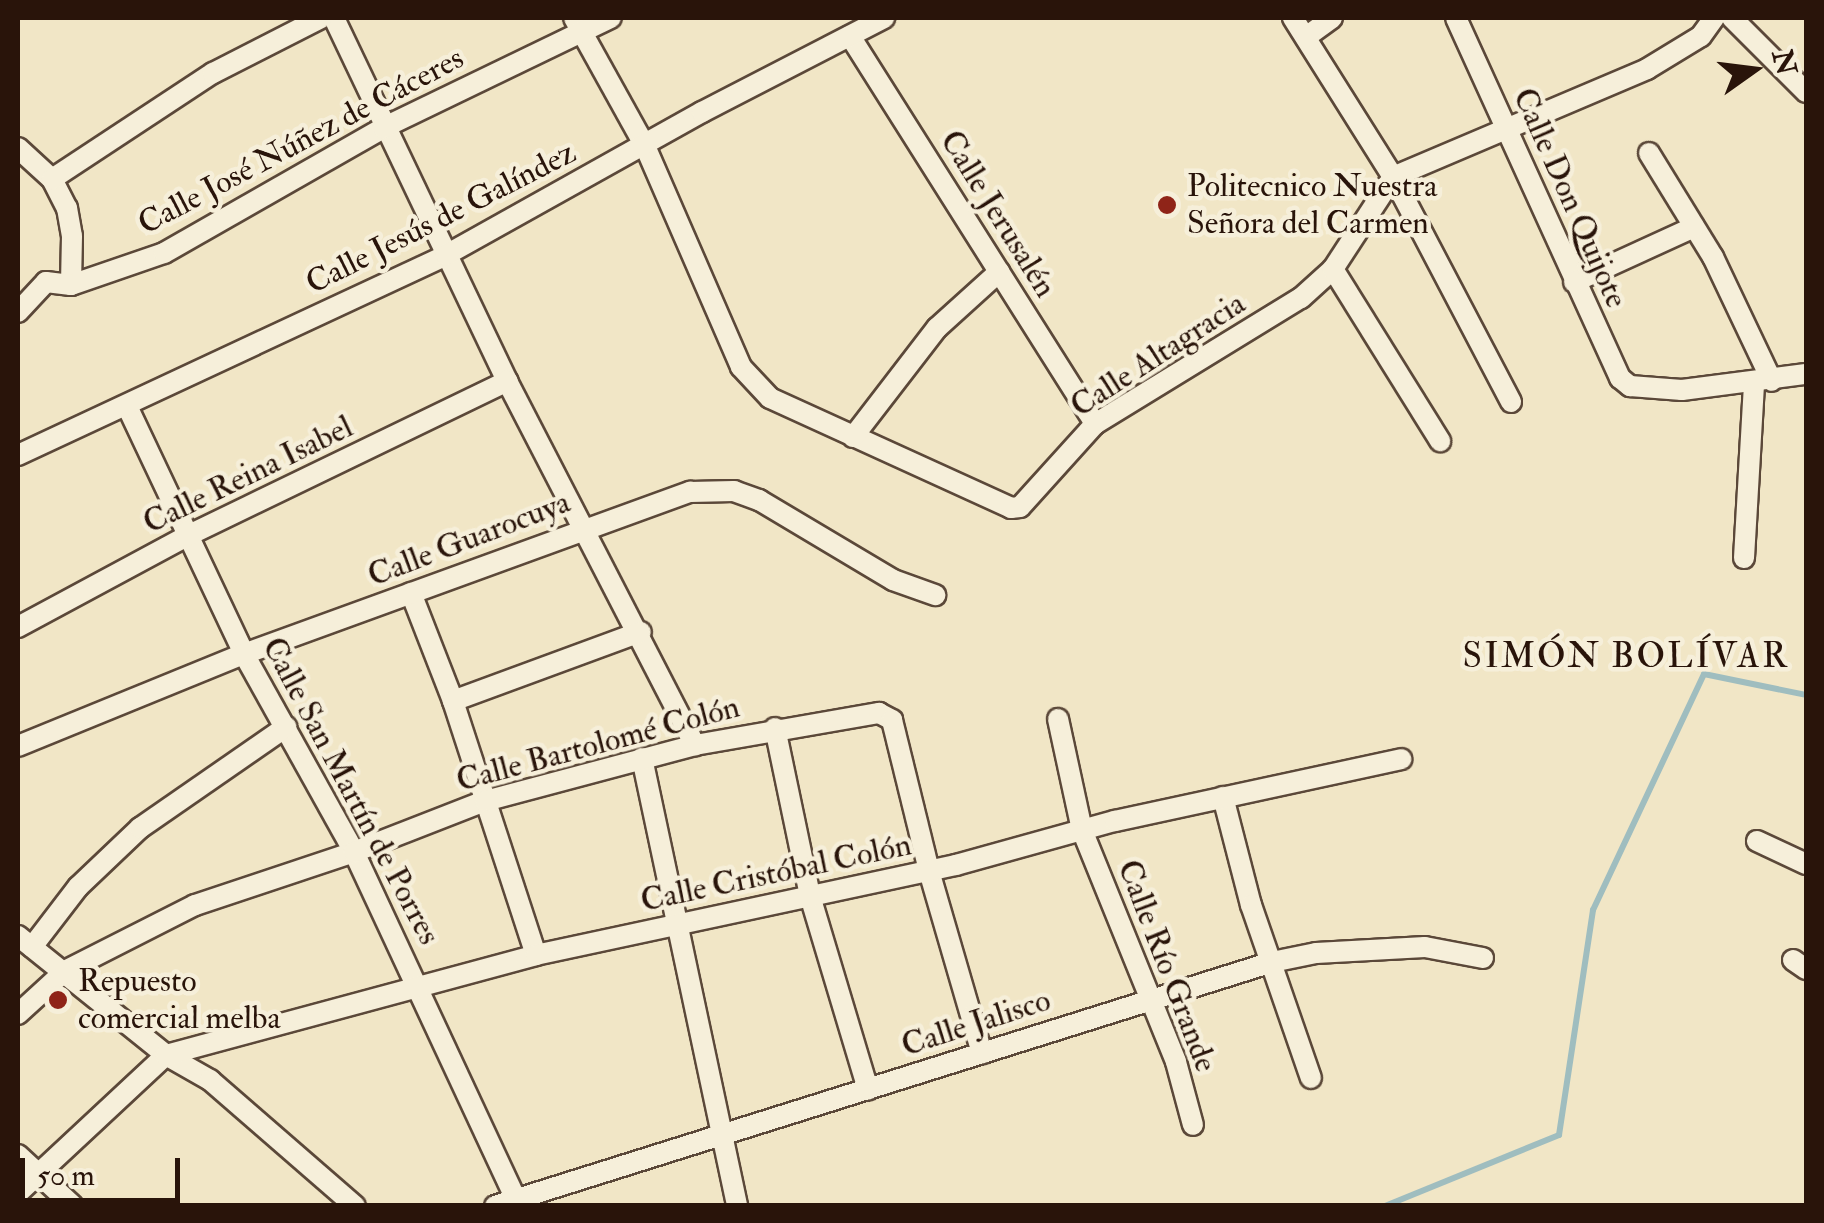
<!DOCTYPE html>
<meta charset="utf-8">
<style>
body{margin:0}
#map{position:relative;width:1824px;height:1223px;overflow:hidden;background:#f1e6c6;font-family:"IM FELL Double Pica",serif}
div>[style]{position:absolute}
.stream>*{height:6px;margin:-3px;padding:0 3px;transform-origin:3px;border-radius:3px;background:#9fbdbf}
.roads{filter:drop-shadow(2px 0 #5b4839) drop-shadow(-2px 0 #5b4839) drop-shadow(0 2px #5b4839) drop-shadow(0 -2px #5b4839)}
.street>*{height:20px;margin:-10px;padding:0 10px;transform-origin:10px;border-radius:10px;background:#f6efda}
.dots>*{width:28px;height:28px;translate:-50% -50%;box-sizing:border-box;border:5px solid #f6efda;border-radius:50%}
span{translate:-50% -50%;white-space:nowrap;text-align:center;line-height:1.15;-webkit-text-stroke:9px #f6efda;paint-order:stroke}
.street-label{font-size:32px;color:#29140a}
.poi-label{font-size:32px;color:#29140a}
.left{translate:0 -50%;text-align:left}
.neighbourhood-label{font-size:35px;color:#29140a;letter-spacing:2.5px}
.frame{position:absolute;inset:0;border:20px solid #29140a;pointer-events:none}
.north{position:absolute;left:1704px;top:20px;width:100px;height:100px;-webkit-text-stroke:8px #f6efda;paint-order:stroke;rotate:76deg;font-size:28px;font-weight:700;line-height:40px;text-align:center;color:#29140a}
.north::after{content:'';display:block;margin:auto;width:35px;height:45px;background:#29140a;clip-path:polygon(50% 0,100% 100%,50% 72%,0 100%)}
.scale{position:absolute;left:20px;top:1158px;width:160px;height:45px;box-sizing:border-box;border:5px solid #29140a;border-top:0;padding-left:12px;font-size:30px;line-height:35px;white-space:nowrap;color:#29140a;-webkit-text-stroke:8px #f6efda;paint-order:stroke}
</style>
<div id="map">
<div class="stream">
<div style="left:1385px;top:1206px;width:188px;rotate:-22.2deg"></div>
<div style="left:1559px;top:1135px;width:228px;rotate:-81.4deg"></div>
<div style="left:1593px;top:910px;width:261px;rotate:-64.8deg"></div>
<div style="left:1704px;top:674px;width:104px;rotate:11.6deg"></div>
</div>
<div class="roads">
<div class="street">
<div style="left:334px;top:18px;width:402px;rotate:64.5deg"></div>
<div style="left:507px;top:381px;width:410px;rotate:62.7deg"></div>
<div style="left:574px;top:18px;width:146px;rotate:61deg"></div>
<div style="left:645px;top:146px;width:241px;rotate:66.5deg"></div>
<div style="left:741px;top:367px;width:42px;rotate:46.9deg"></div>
<div style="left:770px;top:398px;width:265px;rotate:24.5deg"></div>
<div style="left:1011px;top:508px;width:9px;rotate:-6deg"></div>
<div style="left:1020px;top:507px;width:112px;rotate:-47.9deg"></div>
<div style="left:1095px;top:424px;width:241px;rotate:-31.5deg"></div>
<div style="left:1301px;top:298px;width:43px;rotate:-42.2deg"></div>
<div style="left:1333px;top:269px;width:110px;rotate:-56.9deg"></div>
<div style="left:1393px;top:177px;width:276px;rotate:-23deg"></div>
<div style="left:1647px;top:69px;width:63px;rotate:-31.4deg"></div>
<div style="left:1701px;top:36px;width:22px;rotate:-54deg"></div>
<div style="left:1293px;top:18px;width:188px;rotate:57.8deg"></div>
<div style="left:1393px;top:177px;width:254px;rotate:62.3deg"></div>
<div style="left:1456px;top:18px;width:396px;rotate:65.5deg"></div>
<div style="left:1620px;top:378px;width:13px;rotate:39deg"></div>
<div style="left:1630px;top:386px;width:52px;rotate:4.4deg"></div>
<div style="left:1682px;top:390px;width:125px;rotate:-7.4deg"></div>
<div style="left:1732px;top:18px;width:105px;rotate:45deg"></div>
<div style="left:850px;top:36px;width:459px;rotate:57.7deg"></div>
<div style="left:1306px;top:37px;width:32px;rotate:-36deg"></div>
<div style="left:18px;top:148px;width:46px;rotate:42.4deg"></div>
<div style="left:52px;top:179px;width:33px;rotate:63deg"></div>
<div style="left:67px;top:208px;width:28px;rotate:80deg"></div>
<div style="left:72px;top:236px;width:49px;rotate:91.2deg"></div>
<div style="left:1649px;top:153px;width:122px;rotate:58.4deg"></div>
<div style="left:1713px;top:257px;width:137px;rotate:64.6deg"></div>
<div style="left:52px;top:179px;width:193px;rotate:-33.4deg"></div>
<div style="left:213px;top:73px;width:121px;rotate:-27deg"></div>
<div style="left:1333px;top:269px;width:203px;rotate:58.1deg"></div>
<div style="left:1574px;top:282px;width:132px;rotate:-24.6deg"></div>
<div style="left:71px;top:285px;width:98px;rotate:-19deg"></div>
<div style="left:164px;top:253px;width:252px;rotate:-29.7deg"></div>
<div style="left:383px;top:128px;width:253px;rotate:-25.8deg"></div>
<div style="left:18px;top:312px;width:41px;rotate:-47deg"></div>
<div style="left:46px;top:282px;width:25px;rotate:7deg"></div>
<div style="left:127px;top:406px;width:274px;rotate:64.7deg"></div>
<div style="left:244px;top:654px;width:227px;rotate:60.9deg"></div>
<div style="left:354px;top:852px;width:391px;rotate:65deg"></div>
<div style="left:853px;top:437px;width:138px;rotate:-52.4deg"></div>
<div style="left:937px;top:328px;width:84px;rotate:-42.1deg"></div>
<div style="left:18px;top:455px;width:472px;rotate:-25deg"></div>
<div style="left:446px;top:255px;width:293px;rotate:-29.2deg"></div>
<div style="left:702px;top:112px;width:205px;rotate:-27.3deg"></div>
<div style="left:1744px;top:558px;width:176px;rotate:-86.7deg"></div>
<div style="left:411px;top:593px;width:116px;rotate:68.7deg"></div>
<div style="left:453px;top:701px;width:267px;rotate:71.9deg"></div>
<div style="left:18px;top:627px;width:192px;rotate:-28.3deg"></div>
<div style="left:187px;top:536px;width:356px;rotate:-25.8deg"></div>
<div style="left:453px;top:701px;width:200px;rotate:-20.2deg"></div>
<div style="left:1058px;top:719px;width:114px;rotate:77.8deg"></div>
<div style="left:1082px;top:830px;width:250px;rotate:67.9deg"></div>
<div style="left:1176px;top:1062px;width:65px;rotate:74.9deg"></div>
<div style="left:775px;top:728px;width:172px;rotate:78.2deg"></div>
<div style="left:810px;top:896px;width:202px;rotate:73.3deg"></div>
<div style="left:18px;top:746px;width:244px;rotate:-22.2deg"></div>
<div style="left:244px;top:654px;width:475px;rotate:-20deg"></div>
<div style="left:690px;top:492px;width:44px;rotate:-1.3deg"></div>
<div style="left:734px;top:491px;width:27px;rotate:20deg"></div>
<div style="left:759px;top:500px;width:156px;rotate:30.8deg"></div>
<div style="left:893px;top:580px;width:45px;rotate:19.7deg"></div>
<div style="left:642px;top:758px;width:458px;rotate:78deg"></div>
<div style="left:1223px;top:797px;width:112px;rotate:75.5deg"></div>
<div style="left:1251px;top:905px;width:183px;rotate:70.9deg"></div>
<div style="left:1757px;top:841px;width:54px;rotate:25.1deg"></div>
<div style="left:18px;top:936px;width:190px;rotate:38.8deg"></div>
<div style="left:166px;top:1055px;width:51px;rotate:29.6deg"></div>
<div style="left:210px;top:1080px;width:192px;rotate:41deg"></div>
<div style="left:32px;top:947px;width:76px;rotate:-52.5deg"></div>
<div style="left:78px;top:887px;width:86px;rotate:-43.6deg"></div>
<div style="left:140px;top:828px;width:178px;rotate:-34.7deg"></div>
<div style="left:1793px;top:960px;width:16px;rotate:35deg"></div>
<div style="left:18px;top:1014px;width:64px;rotate:-42.5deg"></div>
<div style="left:65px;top:971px;width:146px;rotate:-26.9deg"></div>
<div style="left:195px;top:905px;width:168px;rotate:-18.4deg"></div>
<div style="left:354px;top:852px;width:141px;rotate:-21.3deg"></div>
<div style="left:485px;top:801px;width:217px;rotate:-14.9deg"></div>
<div style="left:695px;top:745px;width:187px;rotate:-9.9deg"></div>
<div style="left:879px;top:713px;width:15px;rotate:28deg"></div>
<div style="left:892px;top:720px;width:155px;rotate:76.2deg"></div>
<div style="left:929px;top:871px;width:190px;rotate:73.8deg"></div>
<div style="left:18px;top:1155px;width:75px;rotate:42.8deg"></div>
<div style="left:18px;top:1193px;width:202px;rotate:-43deg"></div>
<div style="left:166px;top:1055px;width:383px;rotate:-15.1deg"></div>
<div style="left:536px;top:955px;width:430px;rotate:-12.1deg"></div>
<div style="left:956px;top:865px;width:165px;rotate:-15.5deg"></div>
<div style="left:1115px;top:821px;width:293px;rotate:-12.2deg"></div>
<div style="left:495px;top:1206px;width:814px;rotate:-17.43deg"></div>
<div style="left:1272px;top:962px;width:45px;rotate:-11.6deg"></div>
<div style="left:1316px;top:953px;width:109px;rotate:-3.2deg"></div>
<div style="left:1425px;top:947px;width:59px;rotate:10.7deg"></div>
</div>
</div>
<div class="dots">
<div style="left:1167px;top:205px;background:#8f2418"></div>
<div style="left:58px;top:1000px;background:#8f2418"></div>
</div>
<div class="street-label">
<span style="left:301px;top:141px;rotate:-28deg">Calle José Núñez de Cáceres</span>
<span style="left:1570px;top:198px;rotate:66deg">Calle Don Quijote</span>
<span style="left:998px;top:214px;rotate:58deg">Calle Jerusalén</span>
<span style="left:441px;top:218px;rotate:-27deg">Calle Jesús de Galíndez</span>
<span style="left:1158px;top:355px;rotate:-33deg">Calle Altagracia</span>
<span style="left:248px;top:475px;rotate:-26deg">Calle Reina Isabel</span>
<span style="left:469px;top:539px;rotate:-21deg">Calle Guarocuya</span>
<span style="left:598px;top:744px;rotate:-15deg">Calle Bartolomé Colón</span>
<span style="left:351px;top:791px;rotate:62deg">Calle San Martín de Porres</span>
<span style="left:776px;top:873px;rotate:-12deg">Calle Cristóbal Colón</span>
<span style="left:1167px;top:966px;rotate:69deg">Calle Río Grande</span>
<span style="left:976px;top:1023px;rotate:-18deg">Calle Jalisco</span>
</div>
<div class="poi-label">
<span class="left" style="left:1187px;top:205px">Politecnico Nuestra<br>Señora del Carmen</span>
<span class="left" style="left:78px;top:1000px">Repuesto<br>comercial melba</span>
</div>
<div class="neighbourhood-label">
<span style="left:1626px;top:656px">SIMÓN BOLÍVAR</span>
</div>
<div class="frame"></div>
<div class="north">N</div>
<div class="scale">50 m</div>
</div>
